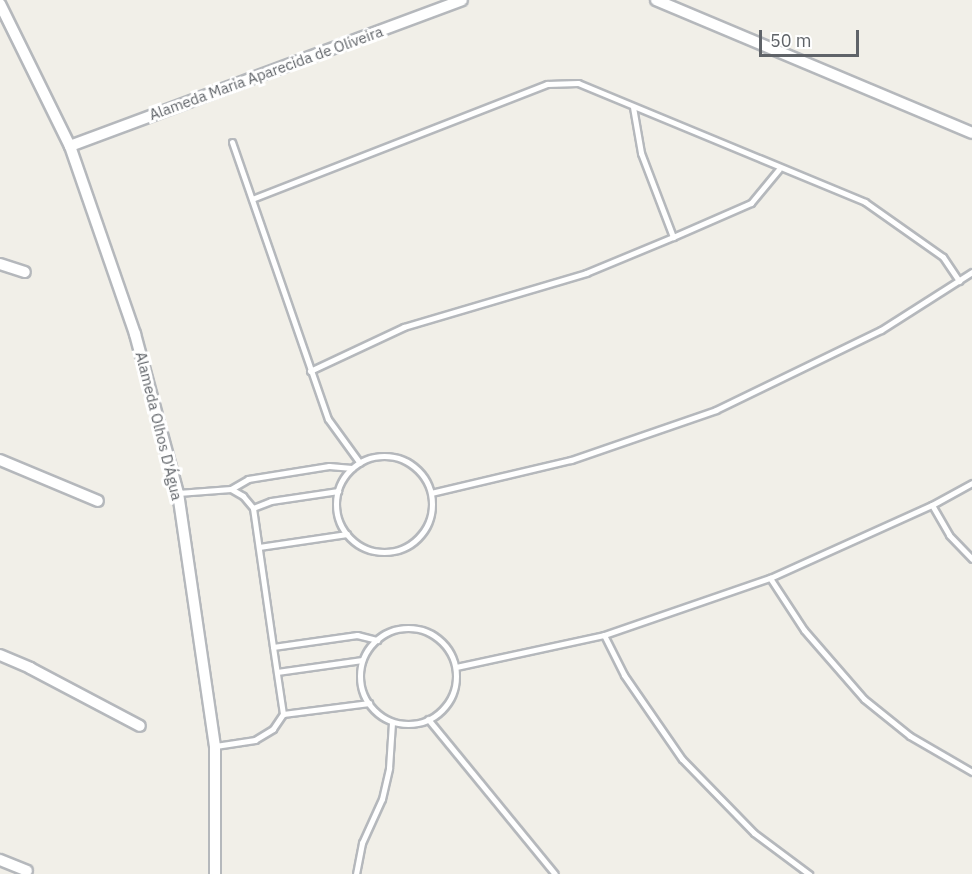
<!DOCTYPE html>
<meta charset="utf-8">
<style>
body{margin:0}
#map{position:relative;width:972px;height:874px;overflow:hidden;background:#f1efe8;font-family:"IBM Plex Sans",sans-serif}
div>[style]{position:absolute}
.roads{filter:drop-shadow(2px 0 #b5b8bc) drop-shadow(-2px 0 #b5b8bc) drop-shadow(0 2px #b5b8bc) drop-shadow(0 -2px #b5b8bc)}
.service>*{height:5px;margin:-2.5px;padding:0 2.5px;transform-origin:2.5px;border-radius:2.5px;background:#fff}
.service>.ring{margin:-2.5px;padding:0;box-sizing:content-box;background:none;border:5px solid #fff;border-radius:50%}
.minor>*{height:10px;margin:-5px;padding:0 5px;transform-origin:5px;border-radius:5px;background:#fff}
span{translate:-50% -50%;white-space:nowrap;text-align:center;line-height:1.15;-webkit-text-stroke:6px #fff;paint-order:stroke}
.street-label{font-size:15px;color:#5f6368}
.scale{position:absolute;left:759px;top:30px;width:100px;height:27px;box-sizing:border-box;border:3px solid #5f6368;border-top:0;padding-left:8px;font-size:18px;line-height:21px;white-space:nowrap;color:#5f6368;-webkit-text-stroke:4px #fff;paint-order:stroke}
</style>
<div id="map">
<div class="roads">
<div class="service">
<div style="left:633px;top:107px;width:47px;rotate:80.1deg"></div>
<div style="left:641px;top:153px;width:90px;rotate:69.1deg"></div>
<div style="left:232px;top:142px;width:293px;rotate:70.9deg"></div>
<div style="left:328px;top:419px;width:54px;rotate:54deg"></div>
<div style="left:252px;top:199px;width:317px;rotate:-21.3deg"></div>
<div style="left:547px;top:84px;width:31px;rotate:-2deg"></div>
<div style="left:578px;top:83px;width:311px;rotate:22.5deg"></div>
<div style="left:865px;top:202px;width:95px;rotate:35.2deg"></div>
<div style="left:943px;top:257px;width:29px;rotate:56deg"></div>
<div style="left:310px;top:371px;width:104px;rotate:-25.1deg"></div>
<div style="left:404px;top:327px;width:190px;rotate:-16.5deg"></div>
<div style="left:586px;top:273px;width:94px;rotate:-22.5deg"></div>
<div style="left:673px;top:237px;width:85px;rotate:-23.6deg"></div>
<div style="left:751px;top:203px;width:44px;rotate:-50.5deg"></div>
<div class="ring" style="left:336px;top:456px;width:91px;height:91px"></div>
<div style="left:231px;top:489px;width:20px;rotate:-30deg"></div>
<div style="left:248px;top:479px;width:82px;rotate:-9.1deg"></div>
<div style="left:329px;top:466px;width:23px;rotate:5deg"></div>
<div style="left:178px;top:493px;width:53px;rotate:-4.3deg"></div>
<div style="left:231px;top:489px;width:14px;rotate:30deg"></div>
<div style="left:243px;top:496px;width:16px;rotate:50deg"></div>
<div style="left:253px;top:508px;width:140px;rotate:81.8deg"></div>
<div style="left:273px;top:647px;width:68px;rotate:81.5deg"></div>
<div style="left:283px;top:714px;width:18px;rotate:124deg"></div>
<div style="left:273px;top:729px;width:21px;rotate:149deg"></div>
<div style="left:255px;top:740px;width:40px;rotate:171.5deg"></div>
<div style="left:431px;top:493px;width:144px;rotate:-13.3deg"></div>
<div style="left:571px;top:460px;width:153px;rotate:-19deg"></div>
<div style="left:716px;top:410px;width:183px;rotate:-25.9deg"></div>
<div style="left:881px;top:330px;width:108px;rotate:-32.5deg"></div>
<div style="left:932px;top:505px;width:34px;rotate:60deg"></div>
<div style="left:949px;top:535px;width:33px;rotate:46deg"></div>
<div style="left:253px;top:508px;width:19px;rotate:-21deg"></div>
<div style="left:271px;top:501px;width:68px;rotate:-8.5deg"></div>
<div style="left:259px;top:547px;width:89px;rotate:-8.4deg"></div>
<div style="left:770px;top:578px;width:62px;rotate:56.8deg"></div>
<div style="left:804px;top:630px;width:91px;rotate:49deg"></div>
<div style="left:864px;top:699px;width:59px;rotate:38.8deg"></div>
<div style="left:910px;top:736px;width:72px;rotate:30.1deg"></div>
<div class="ring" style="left:360px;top:628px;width:91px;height:91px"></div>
<div style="left:604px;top:635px;width:45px;rotate:63.4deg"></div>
<div style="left:624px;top:675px;width:102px;rotate:55.4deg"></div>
<div style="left:682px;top:759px;width:103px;rotate:45.8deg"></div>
<div style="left:754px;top:833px;width:69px;rotate:36.7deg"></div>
<div style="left:273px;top:647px;width:85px;rotate:-8.1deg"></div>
<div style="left:357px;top:635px;width:21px;rotate:14deg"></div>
<div style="left:456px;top:667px;width:151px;rotate:-12.2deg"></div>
<div style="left:604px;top:635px;width:176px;rotate:-19deg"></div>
<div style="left:770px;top:578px;width:178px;rotate:-24.3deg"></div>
<div style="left:932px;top:505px;width:46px;rotate:-28.8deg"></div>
<div style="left:277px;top:672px;width:86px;rotate:-8deg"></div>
<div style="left:283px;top:714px;width:87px;rotate:-7.3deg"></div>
<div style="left:428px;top:719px;width:200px;rotate:50.7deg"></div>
<div style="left:356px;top:874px;width:32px;rotate:-79deg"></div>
<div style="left:362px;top:843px;width:48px;rotate:-65.6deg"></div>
<div style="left:382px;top:799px;width:32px;rotate:-77deg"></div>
<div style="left:389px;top:768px;width:45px;rotate:-86.2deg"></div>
</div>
<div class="minor">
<div style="left:656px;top:0;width:343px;rotate:22.8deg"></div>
<div style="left:0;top:4px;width:158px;rotate:63.8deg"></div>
<div style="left:70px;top:146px;width:199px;rotate:70.9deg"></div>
<div style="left:135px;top:334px;width:165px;rotate:74.9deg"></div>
<div style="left:178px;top:493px;width:256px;rotate:81.7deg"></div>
<div style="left:215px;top:746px;width:128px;rotate:90deg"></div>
<div style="left:70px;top:146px;width:418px;rotate:-20.4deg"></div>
<div style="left:0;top:264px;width:26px;rotate:18deg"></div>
<div style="left:0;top:460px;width:106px;rotate:22.7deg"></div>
<div style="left:0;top:655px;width:33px;rotate:23deg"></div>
<div style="left:30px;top:668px;width:124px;rotate:27.8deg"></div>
<div style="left:0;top:860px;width:29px;rotate:22deg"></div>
</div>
</div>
<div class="street-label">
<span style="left:266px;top:73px;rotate:-20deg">Alameda Maria Aparecida de Oliveira</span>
<span style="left:159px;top:426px;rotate:76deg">Alameda Olhos D'Água</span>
</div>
<div class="scale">50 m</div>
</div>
